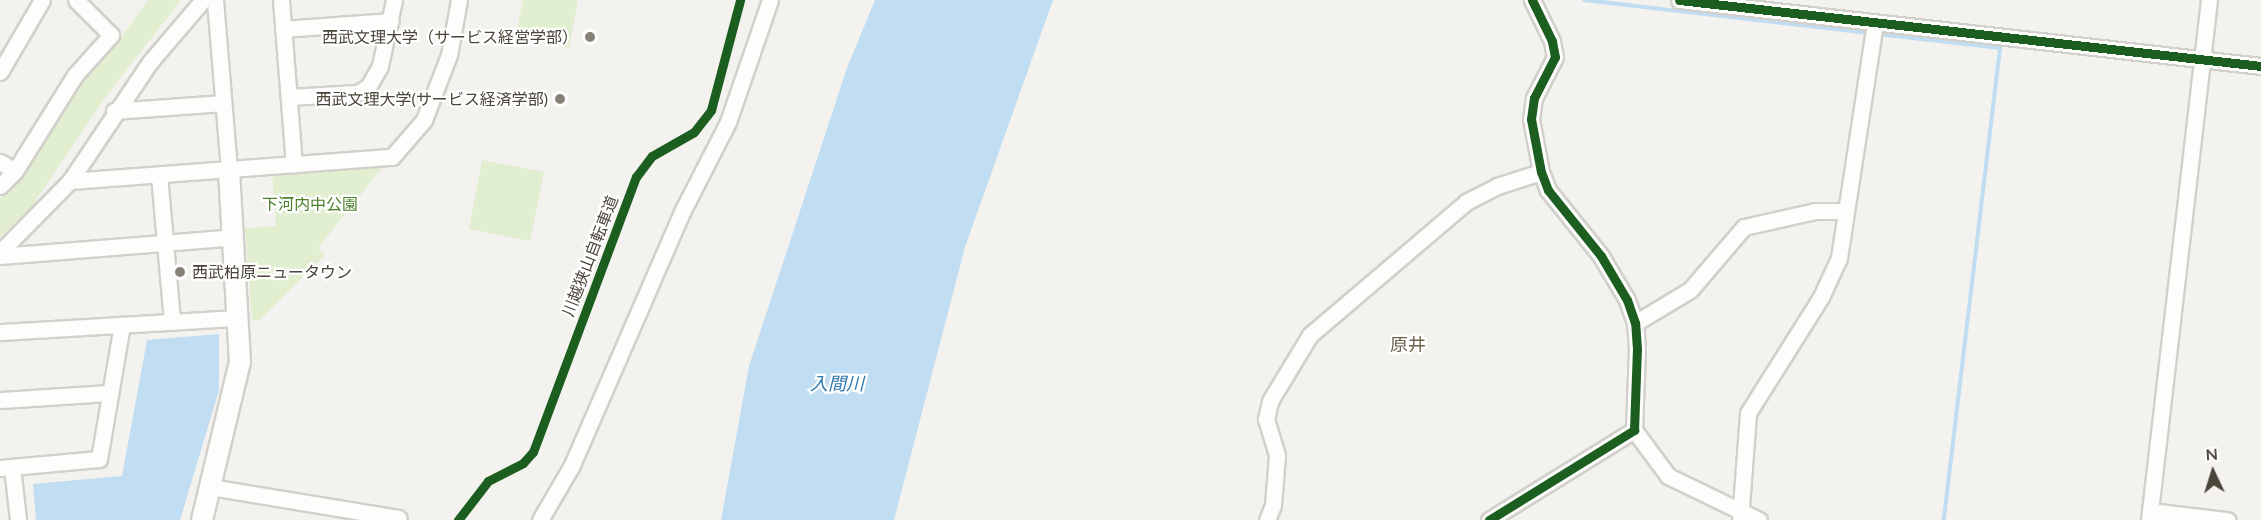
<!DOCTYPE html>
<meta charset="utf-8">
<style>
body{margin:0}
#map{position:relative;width:2261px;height:520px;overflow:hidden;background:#f4f2ee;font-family:Lato,"Noto Sans JP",sans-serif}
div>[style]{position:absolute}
.green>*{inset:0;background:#e1eecf}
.water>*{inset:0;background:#c0ddf1}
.stream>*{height:4px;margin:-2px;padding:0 2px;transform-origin:2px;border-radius:2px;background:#c0ddf1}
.roads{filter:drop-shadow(2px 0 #d2d0cb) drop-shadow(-2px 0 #d2d0cb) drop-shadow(0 2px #d2d0cb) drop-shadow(0 -2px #d2d0cb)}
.minor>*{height:15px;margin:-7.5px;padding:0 7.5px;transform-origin:7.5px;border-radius:7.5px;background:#fdfdfc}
.tertiary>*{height:20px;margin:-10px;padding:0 10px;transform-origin:10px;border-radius:10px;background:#fdfdfc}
.cycleway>*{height:9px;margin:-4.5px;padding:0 4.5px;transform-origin:4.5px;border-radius:4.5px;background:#1b5e20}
.dots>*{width:16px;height:16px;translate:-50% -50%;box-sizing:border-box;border:3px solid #fff;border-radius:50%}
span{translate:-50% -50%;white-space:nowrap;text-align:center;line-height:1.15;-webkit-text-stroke:4.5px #fff;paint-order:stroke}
.poi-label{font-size:16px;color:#4b4439}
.right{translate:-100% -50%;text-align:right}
.left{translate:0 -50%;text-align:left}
.park-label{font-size:16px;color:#4a7f2a}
.street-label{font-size:16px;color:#4b4439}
.neighbourhood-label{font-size:18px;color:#6e6250}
.water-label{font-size:18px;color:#2e7ab2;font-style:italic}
.north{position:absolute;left:2183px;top:442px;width:60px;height:60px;-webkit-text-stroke:4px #fff;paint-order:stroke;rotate:356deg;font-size:16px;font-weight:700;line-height:24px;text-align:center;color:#4b4439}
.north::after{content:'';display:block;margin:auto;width:21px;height:27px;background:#4b4439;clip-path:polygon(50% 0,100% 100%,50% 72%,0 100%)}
</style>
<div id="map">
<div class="green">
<div style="clip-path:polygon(148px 0,181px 0,107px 95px,32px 206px,0 237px,0 198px,19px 179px,76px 85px,119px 40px)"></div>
<div style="clip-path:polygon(523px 0,578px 0,569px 48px,515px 38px)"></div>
<div style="clip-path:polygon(482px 160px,544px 172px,530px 241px,469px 229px)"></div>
<div style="clip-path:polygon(379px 163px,382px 168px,318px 248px,325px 255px,260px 320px,252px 320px,245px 228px,276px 226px,272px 173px)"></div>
</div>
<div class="water">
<div style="clip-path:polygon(875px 0,1053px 0,965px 247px,894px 520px,721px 520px,749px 366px,847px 68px)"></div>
<div style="clip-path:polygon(219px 334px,219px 390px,180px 520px,36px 520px,33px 484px,122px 476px,147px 340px)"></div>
</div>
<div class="stream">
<div style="left:1584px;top:0;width:287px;rotate:6.6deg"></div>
<div style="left:1877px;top:34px;width:124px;rotate:6.5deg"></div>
<div style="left:2000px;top:48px;width:475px;rotate:96.8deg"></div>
</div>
<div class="roads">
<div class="minor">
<div style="left:215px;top:0;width:170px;rotate:85.3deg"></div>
<div style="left:281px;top:0;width:165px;rotate:85.5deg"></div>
<div style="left:1679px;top:0;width:586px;rotate:6.47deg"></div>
<div style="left:283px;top:29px;width:108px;rotate:-4.2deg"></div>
<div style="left:0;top:72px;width:83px;rotate:-59.7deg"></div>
<div style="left:289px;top:97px;width:68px;rotate:-3.4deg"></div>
<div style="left:357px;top:93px;width:13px;rotate:-29deg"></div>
<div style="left:368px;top:87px;width:24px;rotate:-60deg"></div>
<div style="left:380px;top:66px;width:67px;rotate:-78deg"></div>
<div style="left:114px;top:111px;width:109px;rotate:-4.2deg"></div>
<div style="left:0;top:162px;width:17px;rotate:31deg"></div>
<div style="left:159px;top:175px;width:147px;rotate:84.9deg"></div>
<div style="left:70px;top:181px;width:323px;rotate:-4.3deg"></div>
<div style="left:392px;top:157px;width:49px;rotate:-49.1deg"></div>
<div style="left:424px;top:120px;width:70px;rotate:-69deg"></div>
<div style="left:449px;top:55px;width:56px;rotate:-79.7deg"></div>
<div style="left:0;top:186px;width:21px;rotate:-45deg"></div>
<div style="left:15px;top:171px;width:113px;rotate:-58deg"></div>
<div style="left:75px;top:75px;width:54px;rotate:-48deg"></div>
<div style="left:111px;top:35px;width:49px;rotate:-135deg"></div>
<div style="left:0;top:252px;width:100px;rotate:-45.4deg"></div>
<div style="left:70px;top:181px;width:143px;rotate:-56.1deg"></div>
<div style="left:150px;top:62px;width:82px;rotate:-49.5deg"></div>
<div style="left:0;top:256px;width:235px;rotate:-4.6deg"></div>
<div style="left:1635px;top:323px;width:64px;rotate:-31deg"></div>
<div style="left:1690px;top:290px;width:83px;rotate:-49.4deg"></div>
<div style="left:1744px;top:227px;width:73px;rotate:-12.7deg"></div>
<div style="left:1815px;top:211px;width:28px"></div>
<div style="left:0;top:332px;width:239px;rotate:-3.4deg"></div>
<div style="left:0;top:400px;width:109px;rotate:-3.7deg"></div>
<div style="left:1634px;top:430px;width:57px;rotate:53.5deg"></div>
<div style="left:1668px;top:476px;width:101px;rotate:25.8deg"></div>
<div style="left:12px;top:467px;width:53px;rotate:83.5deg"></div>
<div style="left:0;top:468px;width:99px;rotate:-5.2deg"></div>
<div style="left:99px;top:459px;width:136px;rotate:-80.3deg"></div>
<div style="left:211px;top:487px;width:190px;rotate:9.4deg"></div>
<div style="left:2150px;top:511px;width:78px;rotate:6.7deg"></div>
<div style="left:540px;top:520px;width:64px;rotate:-59.8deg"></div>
<div style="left:572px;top:465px;width:278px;rotate:-66.5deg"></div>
<div style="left:683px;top:210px;width:99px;rotate:-62.9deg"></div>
<div style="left:728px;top:122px;width:129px;rotate:-71deg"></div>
<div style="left:1267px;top:520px;width:16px;rotate:-68deg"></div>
<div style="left:1273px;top:505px;width:50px;rotate:-85.4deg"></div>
<div style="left:1277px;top:455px;width:38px;rotate:-107deg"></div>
<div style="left:1266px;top:419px;width:18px;rotate:-77deg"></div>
<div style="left:1270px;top:401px;width:77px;rotate:-58.8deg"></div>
<div style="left:1310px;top:335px;width:205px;rotate:-40.4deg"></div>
<div style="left:1466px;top:202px;width:35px;rotate:-27deg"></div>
<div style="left:1497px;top:186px;width:46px;rotate:-17.7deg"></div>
<div style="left:1489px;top:520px;width:171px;rotate:-31.8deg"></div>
<div style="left:1634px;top:430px;width:81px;rotate:-87.9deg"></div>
<div style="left:1637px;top:349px;width:26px;rotate:-94deg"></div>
<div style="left:1635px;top:323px;width:24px;rotate:-109deg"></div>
<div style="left:1627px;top:300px;width:51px;rotate:-120.6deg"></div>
<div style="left:1601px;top:256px;width:85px;rotate:-128.8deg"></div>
<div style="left:1548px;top:190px;width:19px;rotate:-111deg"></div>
<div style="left:1541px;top:172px;width:54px;rotate:-100.7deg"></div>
<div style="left:1531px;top:119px;width:21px;rotate:-82deg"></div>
<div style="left:1534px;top:98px;width:46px;rotate:-62.9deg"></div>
<div style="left:1555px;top:57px;width:16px;rotate:-101deg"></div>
<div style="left:1552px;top:41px;width:46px;rotate:-116deg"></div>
<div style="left:1740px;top:520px;width:107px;rotate:-85.7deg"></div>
<div style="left:1748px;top:413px;width:137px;rotate:-57.8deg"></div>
<div style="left:1821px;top:297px;width:43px;rotate:-65.2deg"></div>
<div style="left:1839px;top:258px;width:237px;rotate:-81.3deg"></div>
<div style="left:2149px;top:520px;width:523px;rotate:-83.42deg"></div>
</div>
<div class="tertiary">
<div style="left:202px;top:520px;width:163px;rotate:-76.5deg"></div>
<div style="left:240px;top:362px;width:193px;rotate:-93.3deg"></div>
</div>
</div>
<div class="cycleway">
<div style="left:1679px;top:0;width:586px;rotate:6.47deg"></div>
<div style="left:458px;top:520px;width:49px;rotate:-52.4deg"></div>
<div style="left:488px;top:481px;width:39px;rotate:-27deg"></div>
<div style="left:523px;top:463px;width:15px;rotate:-48deg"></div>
<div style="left:533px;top:452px;width:294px;rotate:-69.5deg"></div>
<div style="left:636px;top:177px;width:26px;rotate:-53deg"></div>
<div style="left:652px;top:156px;width:48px;rotate:-29.7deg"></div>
<div style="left:694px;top:132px;width:28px;rotate:-52deg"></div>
<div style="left:711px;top:110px;width:114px;rotate:-75.2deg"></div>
<div style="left:1489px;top:520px;width:171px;rotate:-31.8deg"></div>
<div style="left:1634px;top:430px;width:81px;rotate:-87.9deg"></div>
<div style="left:1637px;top:349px;width:26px;rotate:-94deg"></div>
<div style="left:1635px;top:323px;width:24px;rotate:-109deg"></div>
<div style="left:1627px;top:300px;width:51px;rotate:-120.6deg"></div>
<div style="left:1601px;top:256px;width:85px;rotate:-128.8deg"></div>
<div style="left:1548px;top:190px;width:19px;rotate:-111deg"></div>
<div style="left:1541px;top:172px;width:54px;rotate:-100.7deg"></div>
<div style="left:1531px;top:119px;width:21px;rotate:-82deg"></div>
<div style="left:1534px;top:98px;width:46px;rotate:-62.9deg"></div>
<div style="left:1555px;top:57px;width:16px;rotate:-101deg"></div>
<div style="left:1552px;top:41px;width:46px;rotate:-116deg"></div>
</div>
<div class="dots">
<div style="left:590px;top:37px;background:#868178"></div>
<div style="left:560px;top:99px;background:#868178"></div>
<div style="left:180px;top:272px;background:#868178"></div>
</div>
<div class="poi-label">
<span class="right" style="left:578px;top:37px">西武文理大学（サービス経営学部）</span>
<span class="right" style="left:548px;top:99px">西武文理大学(サービス経済学部)</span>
<span class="left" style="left:192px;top:272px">西武柏原ニュータウン</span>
</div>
<div class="park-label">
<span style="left:310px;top:204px">下河内中公園</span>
</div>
<div class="street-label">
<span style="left:590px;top:256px;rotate:-69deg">川越狭山自転車道</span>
</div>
<div class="neighbourhood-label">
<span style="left:1408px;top:344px">原井</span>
</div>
<div class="water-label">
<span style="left:837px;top:383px">入間川</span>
</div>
<div class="north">N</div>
</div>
